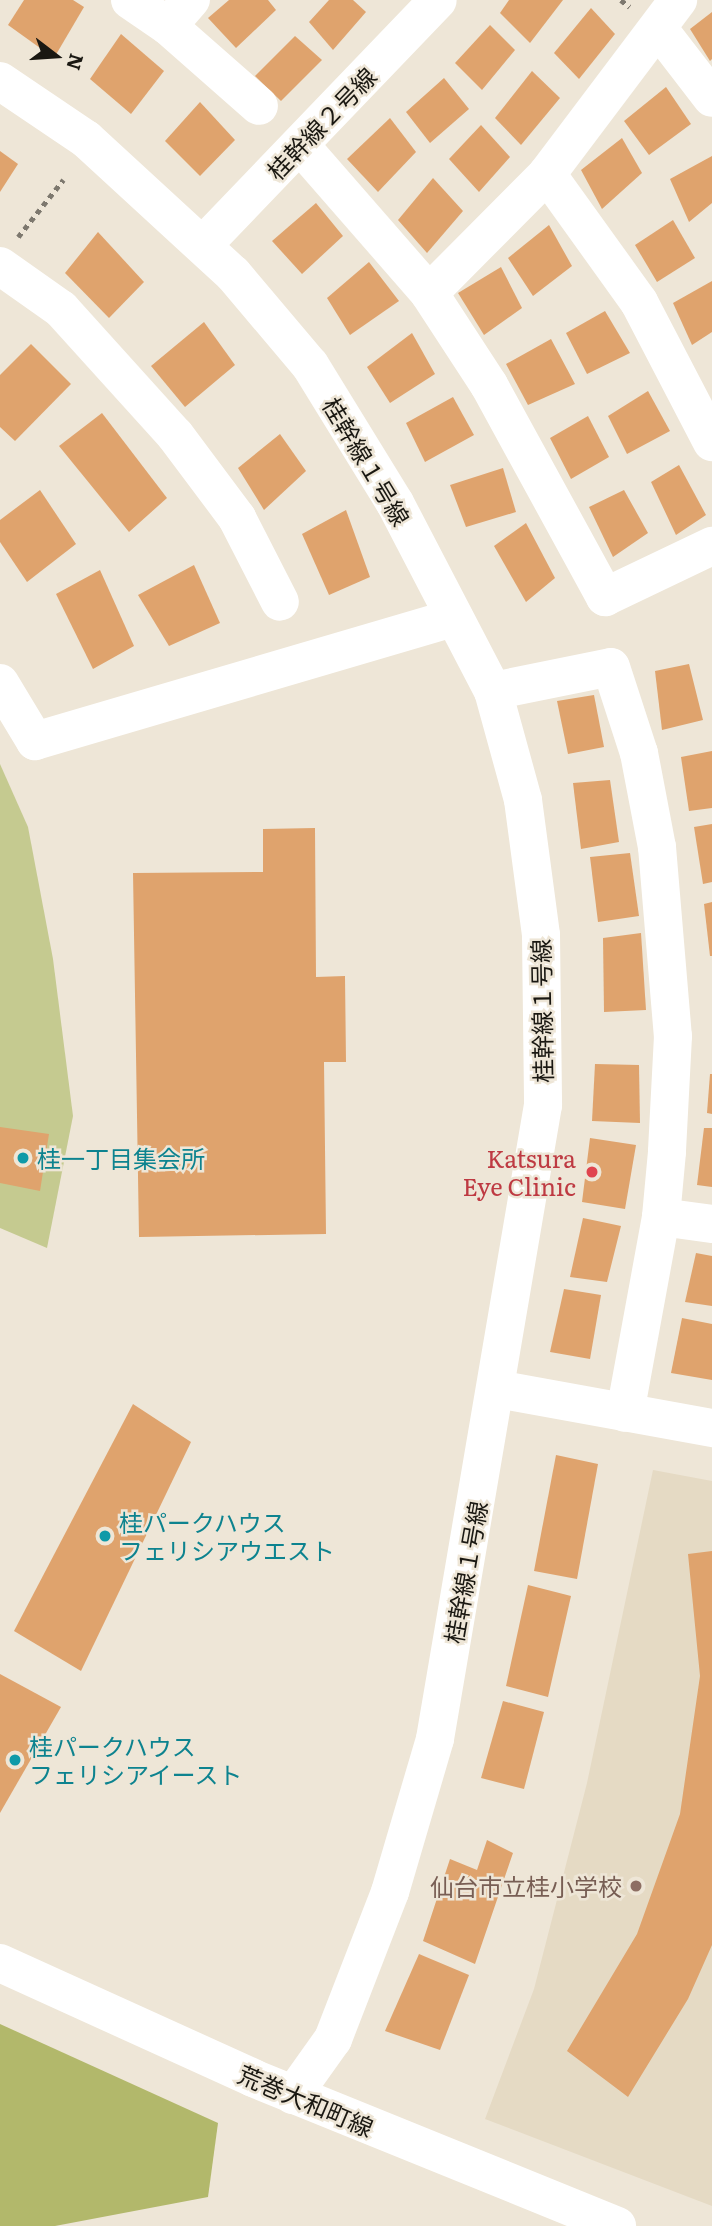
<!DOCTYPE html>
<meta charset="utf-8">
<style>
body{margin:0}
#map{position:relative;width:712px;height:2226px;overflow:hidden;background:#eee6d7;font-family:Literata,"Noto Sans JP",serif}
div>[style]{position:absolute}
.built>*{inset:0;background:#e5dac4}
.green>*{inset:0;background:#c5ca90}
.forest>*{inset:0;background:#b2b86b}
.building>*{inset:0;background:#dfa36d}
.path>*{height:4.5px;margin-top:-2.25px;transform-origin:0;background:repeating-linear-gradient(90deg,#7d786e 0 5px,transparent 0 10px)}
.minor>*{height:38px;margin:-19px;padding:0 19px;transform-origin:19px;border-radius:19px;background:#fff}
.tertiary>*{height:38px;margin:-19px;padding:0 19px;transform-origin:19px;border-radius:19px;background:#fff}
.dots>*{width:19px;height:19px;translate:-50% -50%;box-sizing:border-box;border:4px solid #eee6d7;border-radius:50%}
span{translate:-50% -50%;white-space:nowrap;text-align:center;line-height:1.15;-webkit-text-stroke:5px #eee6d7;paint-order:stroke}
.street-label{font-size:24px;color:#1a1812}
.culture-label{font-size:24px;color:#0d838f}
.left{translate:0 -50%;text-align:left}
.health-label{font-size:24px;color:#be3a42}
.right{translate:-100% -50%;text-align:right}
.education-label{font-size:24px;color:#785e54}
.north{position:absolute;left:21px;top:21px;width:70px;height:70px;-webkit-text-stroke:5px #eee6d7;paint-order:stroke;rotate:107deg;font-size:19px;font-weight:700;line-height:28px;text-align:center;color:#1a1812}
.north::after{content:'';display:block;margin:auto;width:24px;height:32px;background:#1a1812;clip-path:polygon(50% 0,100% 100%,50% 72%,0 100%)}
</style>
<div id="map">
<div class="built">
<div style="clip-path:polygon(653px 1470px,712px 1481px,712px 2206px,485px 2119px,534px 1989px,587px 1783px)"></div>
</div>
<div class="green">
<div style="clip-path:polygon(0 764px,28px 827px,53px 959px,73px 1116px,47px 1248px,0 1228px)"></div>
</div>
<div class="forest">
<div style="clip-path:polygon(0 2024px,218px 2123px,208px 2197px,55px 2226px,0 2226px)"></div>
</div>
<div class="building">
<div style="clip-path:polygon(24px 0,73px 0,84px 7px,54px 58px,8px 25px)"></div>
<div style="clip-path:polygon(229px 0,268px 0,276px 10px,236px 48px,208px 18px)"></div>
<div style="clip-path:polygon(329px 0,353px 0,366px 12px,333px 50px,309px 22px)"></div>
<div style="clip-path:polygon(509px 0,563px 0,530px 43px,500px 13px)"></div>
<div style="clip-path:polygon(591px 8px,615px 34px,579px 79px,554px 53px)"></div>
<div style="clip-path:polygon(712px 12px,712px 59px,710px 61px,690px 29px)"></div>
<div style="clip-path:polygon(490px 25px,515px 50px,482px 90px,455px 63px)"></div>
<div style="clip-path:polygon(121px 34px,164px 71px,131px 114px,90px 79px)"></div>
<div style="clip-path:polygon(295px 36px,322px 60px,281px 101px,255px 76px)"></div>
<div style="clip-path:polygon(532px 71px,560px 98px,521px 145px,495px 118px)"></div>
<div style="clip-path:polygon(444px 78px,469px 109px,430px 143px,406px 112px)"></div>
<div style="clip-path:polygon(666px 87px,691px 124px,649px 155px,624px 121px)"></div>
<div style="clip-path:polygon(200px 102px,235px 140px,200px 176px,165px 141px)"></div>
<div style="clip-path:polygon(390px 118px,416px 152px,378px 192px,347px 159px)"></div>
<div style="clip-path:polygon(481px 125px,510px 157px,479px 192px,449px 159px)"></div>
<div style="clip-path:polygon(622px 138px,642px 173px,602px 209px,581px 170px)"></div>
<div style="clip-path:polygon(0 151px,18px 164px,0 192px)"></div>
<div style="clip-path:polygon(712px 156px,712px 203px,689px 222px,670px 179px)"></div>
<div style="clip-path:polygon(433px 178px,463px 211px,427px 253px,398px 220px)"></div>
<div style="clip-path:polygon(316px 203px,343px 236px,302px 274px,272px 241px)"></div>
<div style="clip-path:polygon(673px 220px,695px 258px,657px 282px,635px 245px)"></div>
<div style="clip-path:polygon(549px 225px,572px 266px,533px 296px,508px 258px)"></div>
<div style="clip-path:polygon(98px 232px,144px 282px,109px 318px,65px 273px)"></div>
<div style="clip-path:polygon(369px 262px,399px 301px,350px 335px,327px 298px)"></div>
<div style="clip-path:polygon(501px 267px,522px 308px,484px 335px,458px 293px)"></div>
<div style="clip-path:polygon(712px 281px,712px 332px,692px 345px,673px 303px)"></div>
<div style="clip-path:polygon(605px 311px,630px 353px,587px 374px,566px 333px)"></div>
<div style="clip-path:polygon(204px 322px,235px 365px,185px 407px,151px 366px)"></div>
<div style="clip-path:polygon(412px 333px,435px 374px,390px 403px,367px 367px)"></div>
<div style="clip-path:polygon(551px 339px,575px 384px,528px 405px,506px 364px)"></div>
<div style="clip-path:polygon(31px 344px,71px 384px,15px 441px,0 427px,0 375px)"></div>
<div style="clip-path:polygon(648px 391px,670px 431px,627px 454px,608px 416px)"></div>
<div style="clip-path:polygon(453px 397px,474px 435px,425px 462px,406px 423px)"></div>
<div style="clip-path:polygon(102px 413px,167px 498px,129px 532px,59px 446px)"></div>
<div style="clip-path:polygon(588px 416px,609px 457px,571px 479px,550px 438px)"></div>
<div style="clip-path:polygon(280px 434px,306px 471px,264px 510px,238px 468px)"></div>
<div style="clip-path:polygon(679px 465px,706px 515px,676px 535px,651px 482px)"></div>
<div style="clip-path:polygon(503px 468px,516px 512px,466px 527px,450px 485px)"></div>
<div style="clip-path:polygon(40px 490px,76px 544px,27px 582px,0 542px,0 520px)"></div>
<div style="clip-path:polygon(624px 490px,648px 533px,613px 557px,589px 507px)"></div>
<div style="clip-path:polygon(346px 510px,370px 577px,329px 595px,302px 534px)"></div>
<div style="clip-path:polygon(526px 523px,555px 578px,526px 602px,494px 546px)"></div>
<div style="clip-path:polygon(194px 565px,220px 623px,169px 646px,138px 595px)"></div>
<div style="clip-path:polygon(100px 570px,134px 646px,93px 669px,56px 594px)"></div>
<div style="clip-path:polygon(689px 664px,703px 720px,662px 730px,655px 671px)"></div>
<div style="clip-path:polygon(594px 695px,604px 747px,568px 754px,557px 701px)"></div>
<div style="clip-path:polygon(712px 751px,712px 808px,689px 811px,681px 757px)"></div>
<div style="clip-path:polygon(610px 780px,619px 842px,581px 849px,573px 783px)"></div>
<div style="clip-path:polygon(712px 824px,712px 882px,703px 884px,694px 827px)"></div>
<div style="clip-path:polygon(315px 828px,316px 977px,345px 976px,346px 1062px,324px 1062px,326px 1234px,139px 1237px,133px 873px,263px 872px,263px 829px)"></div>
<div style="clip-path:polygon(630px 853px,639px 916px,598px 922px,590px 857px)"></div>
<div style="clip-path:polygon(712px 902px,712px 956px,710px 956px,704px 904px)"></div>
<div style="clip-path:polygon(641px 933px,646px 1010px,604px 1012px,603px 938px)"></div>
<div style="clip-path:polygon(595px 1064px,639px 1065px,640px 1123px,592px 1121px)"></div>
<div style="clip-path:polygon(710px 1074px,712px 1074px,712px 1114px,707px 1113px)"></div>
<div style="clip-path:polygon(0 1127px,49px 1134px,40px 1191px,0 1183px)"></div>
<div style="clip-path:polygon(704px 1128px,712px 1128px,712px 1187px,697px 1185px)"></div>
<div style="clip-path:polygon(590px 1138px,636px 1145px,625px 1209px,582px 1202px)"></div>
<div style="clip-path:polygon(583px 1218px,621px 1226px,607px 1282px,570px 1277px)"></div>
<div style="clip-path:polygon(696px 1253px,712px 1256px,712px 1306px,685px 1302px)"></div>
<div style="clip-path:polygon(564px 1289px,601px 1295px,590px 1359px,550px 1352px)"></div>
<div style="clip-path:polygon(682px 1318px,712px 1324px,712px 1380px,671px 1373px)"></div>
<div style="clip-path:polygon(133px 1404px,191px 1442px,81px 1671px,14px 1631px)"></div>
<div style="clip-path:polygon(556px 1455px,598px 1464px,577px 1579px,534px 1571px)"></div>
<div style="clip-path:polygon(712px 1551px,712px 1945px,688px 1999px,628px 2097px,567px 2051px,637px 1934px,680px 1814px,700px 1676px,688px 1554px)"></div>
<div style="clip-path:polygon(528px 1585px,571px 1596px,548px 1697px,506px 1686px)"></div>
<div style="clip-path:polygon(0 1674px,61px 1707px,0 1813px)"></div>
<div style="clip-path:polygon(503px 1701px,544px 1712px,524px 1789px,481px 1778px)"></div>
<div style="clip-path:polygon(487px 1840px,513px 1853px,475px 1964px,423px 1941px,450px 1859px,477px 1870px)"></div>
<div style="clip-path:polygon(419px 1954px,469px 1975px,440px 2050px,385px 2031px)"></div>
</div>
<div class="path">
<div style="left:621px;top:0;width:11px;rotate:38deg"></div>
<div style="left:18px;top:237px;width:73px;rotate:-51.7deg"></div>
</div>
<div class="minor">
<div style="left:130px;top:0;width:46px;rotate:34.4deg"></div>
<div style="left:168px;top:26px;width:121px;rotate:41.3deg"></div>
<div style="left:168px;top:26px;width:35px;rotate:-49deg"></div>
<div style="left:658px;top:28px;width:88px;rotate:52.4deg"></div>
<div style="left:300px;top:145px;width:196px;rotate:48.9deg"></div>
<div style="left:429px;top:293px;width:110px;rotate:56.9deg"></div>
<div style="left:489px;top:385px;width:242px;rotate:61.3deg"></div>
<div style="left:605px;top:597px;width:119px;rotate:-25.5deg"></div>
<div style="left:547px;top:174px;width:158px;rotate:54.3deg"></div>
<div style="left:639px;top:302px;width:158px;rotate:62.5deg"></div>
<div style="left:0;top:266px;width:75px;rotate:35.2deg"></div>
<div style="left:61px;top:309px;width:170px;rotate:47.9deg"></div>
<div style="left:175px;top:435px;width:104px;rotate:53.2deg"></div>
<div style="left:237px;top:518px;width:94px;rotate:62.9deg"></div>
<div style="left:429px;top:293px;width:168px;rotate:-45.2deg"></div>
<div style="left:547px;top:174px;width:218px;rotate:-53deg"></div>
<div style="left:0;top:683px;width:68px;rotate:58.9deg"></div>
<div style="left:35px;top:741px;width:437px;rotate:-16.4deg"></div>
<div style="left:493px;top:691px;width:120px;rotate:-11.5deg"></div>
<div style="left:611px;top:667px;width:90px;rotate:72deg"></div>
<div style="left:639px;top:753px;width:96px;rotate:79.2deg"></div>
<div style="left:657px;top:847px;width:190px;rotate:85.2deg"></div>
<div style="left:673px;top:1036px;width:116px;rotate:93deg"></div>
<div style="left:667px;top:1152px;width:65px;rotate:95.3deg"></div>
<div style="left:661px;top:1217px;width:199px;rotate:100.4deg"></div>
<div style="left:661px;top:1217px;width:51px;rotate:7.8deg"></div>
</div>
<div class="tertiary">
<div style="left:0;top:81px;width:104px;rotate:34deg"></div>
<div style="left:86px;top:139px;width:200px;rotate:42.6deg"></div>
<div style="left:233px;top:274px;width:119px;rotate:49.8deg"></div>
<div style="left:310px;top:365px;width:162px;rotate:58.4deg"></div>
<div style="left:395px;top:503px;width:212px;rotate:62.5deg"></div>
<div style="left:493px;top:691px;width:113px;rotate:74.6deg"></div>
<div style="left:523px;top:800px;width:136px;rotate:82.4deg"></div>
<div style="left:541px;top:935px;width:170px;rotate:89.3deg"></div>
<div style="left:543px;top:1105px;width:643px;rotate:99.67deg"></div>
<div style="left:435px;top:1739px;width:159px;rotate:106.4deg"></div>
<div style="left:390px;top:1892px;width:158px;rotate:111.2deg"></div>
<div style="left:333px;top:2039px;width:69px;rotate:125.5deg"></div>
<div style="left:203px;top:245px;width:339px;rotate:-46.2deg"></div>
<div style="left:497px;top:1389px;width:219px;rotate:10.3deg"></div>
<div style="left:0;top:1963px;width:278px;rotate:24.4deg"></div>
<div style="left:253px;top:2078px;width:393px;rotate:22.1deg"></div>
</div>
<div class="dots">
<div style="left:23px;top:1158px;background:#0f9aa8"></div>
<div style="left:592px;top:1172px;background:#e0444e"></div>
<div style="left:105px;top:1536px;background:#0f9aa8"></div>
<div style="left:15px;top:1760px;background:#0f9aa8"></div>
<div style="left:636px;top:1886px;background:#8d6e63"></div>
</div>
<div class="street-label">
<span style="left:321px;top:123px;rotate:-46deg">桂幹線２号線</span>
<span style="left:367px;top:461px;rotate:59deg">桂幹線１号線</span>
<span style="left:541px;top:1011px;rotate:-91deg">桂幹線１号線</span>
<span style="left:465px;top:1572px;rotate:-80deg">桂幹線１号線</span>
<span style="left:306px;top:2100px;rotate:23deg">荒巻大和町線</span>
</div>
<div class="culture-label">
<span class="left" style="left:37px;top:1158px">桂一丁目集会所</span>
<span class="left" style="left:119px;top:1536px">桂パークハウス<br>フェリシアウエスト</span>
<span class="left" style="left:29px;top:1760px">桂パークハウス<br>フェリシアイースト</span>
</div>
<div class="health-label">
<span class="right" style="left:576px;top:1172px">Katsura<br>Eye Clinic</span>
</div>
<div class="education-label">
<span class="right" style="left:622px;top:1886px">仙台市立桂小学校</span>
</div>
<div class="north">N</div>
</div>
